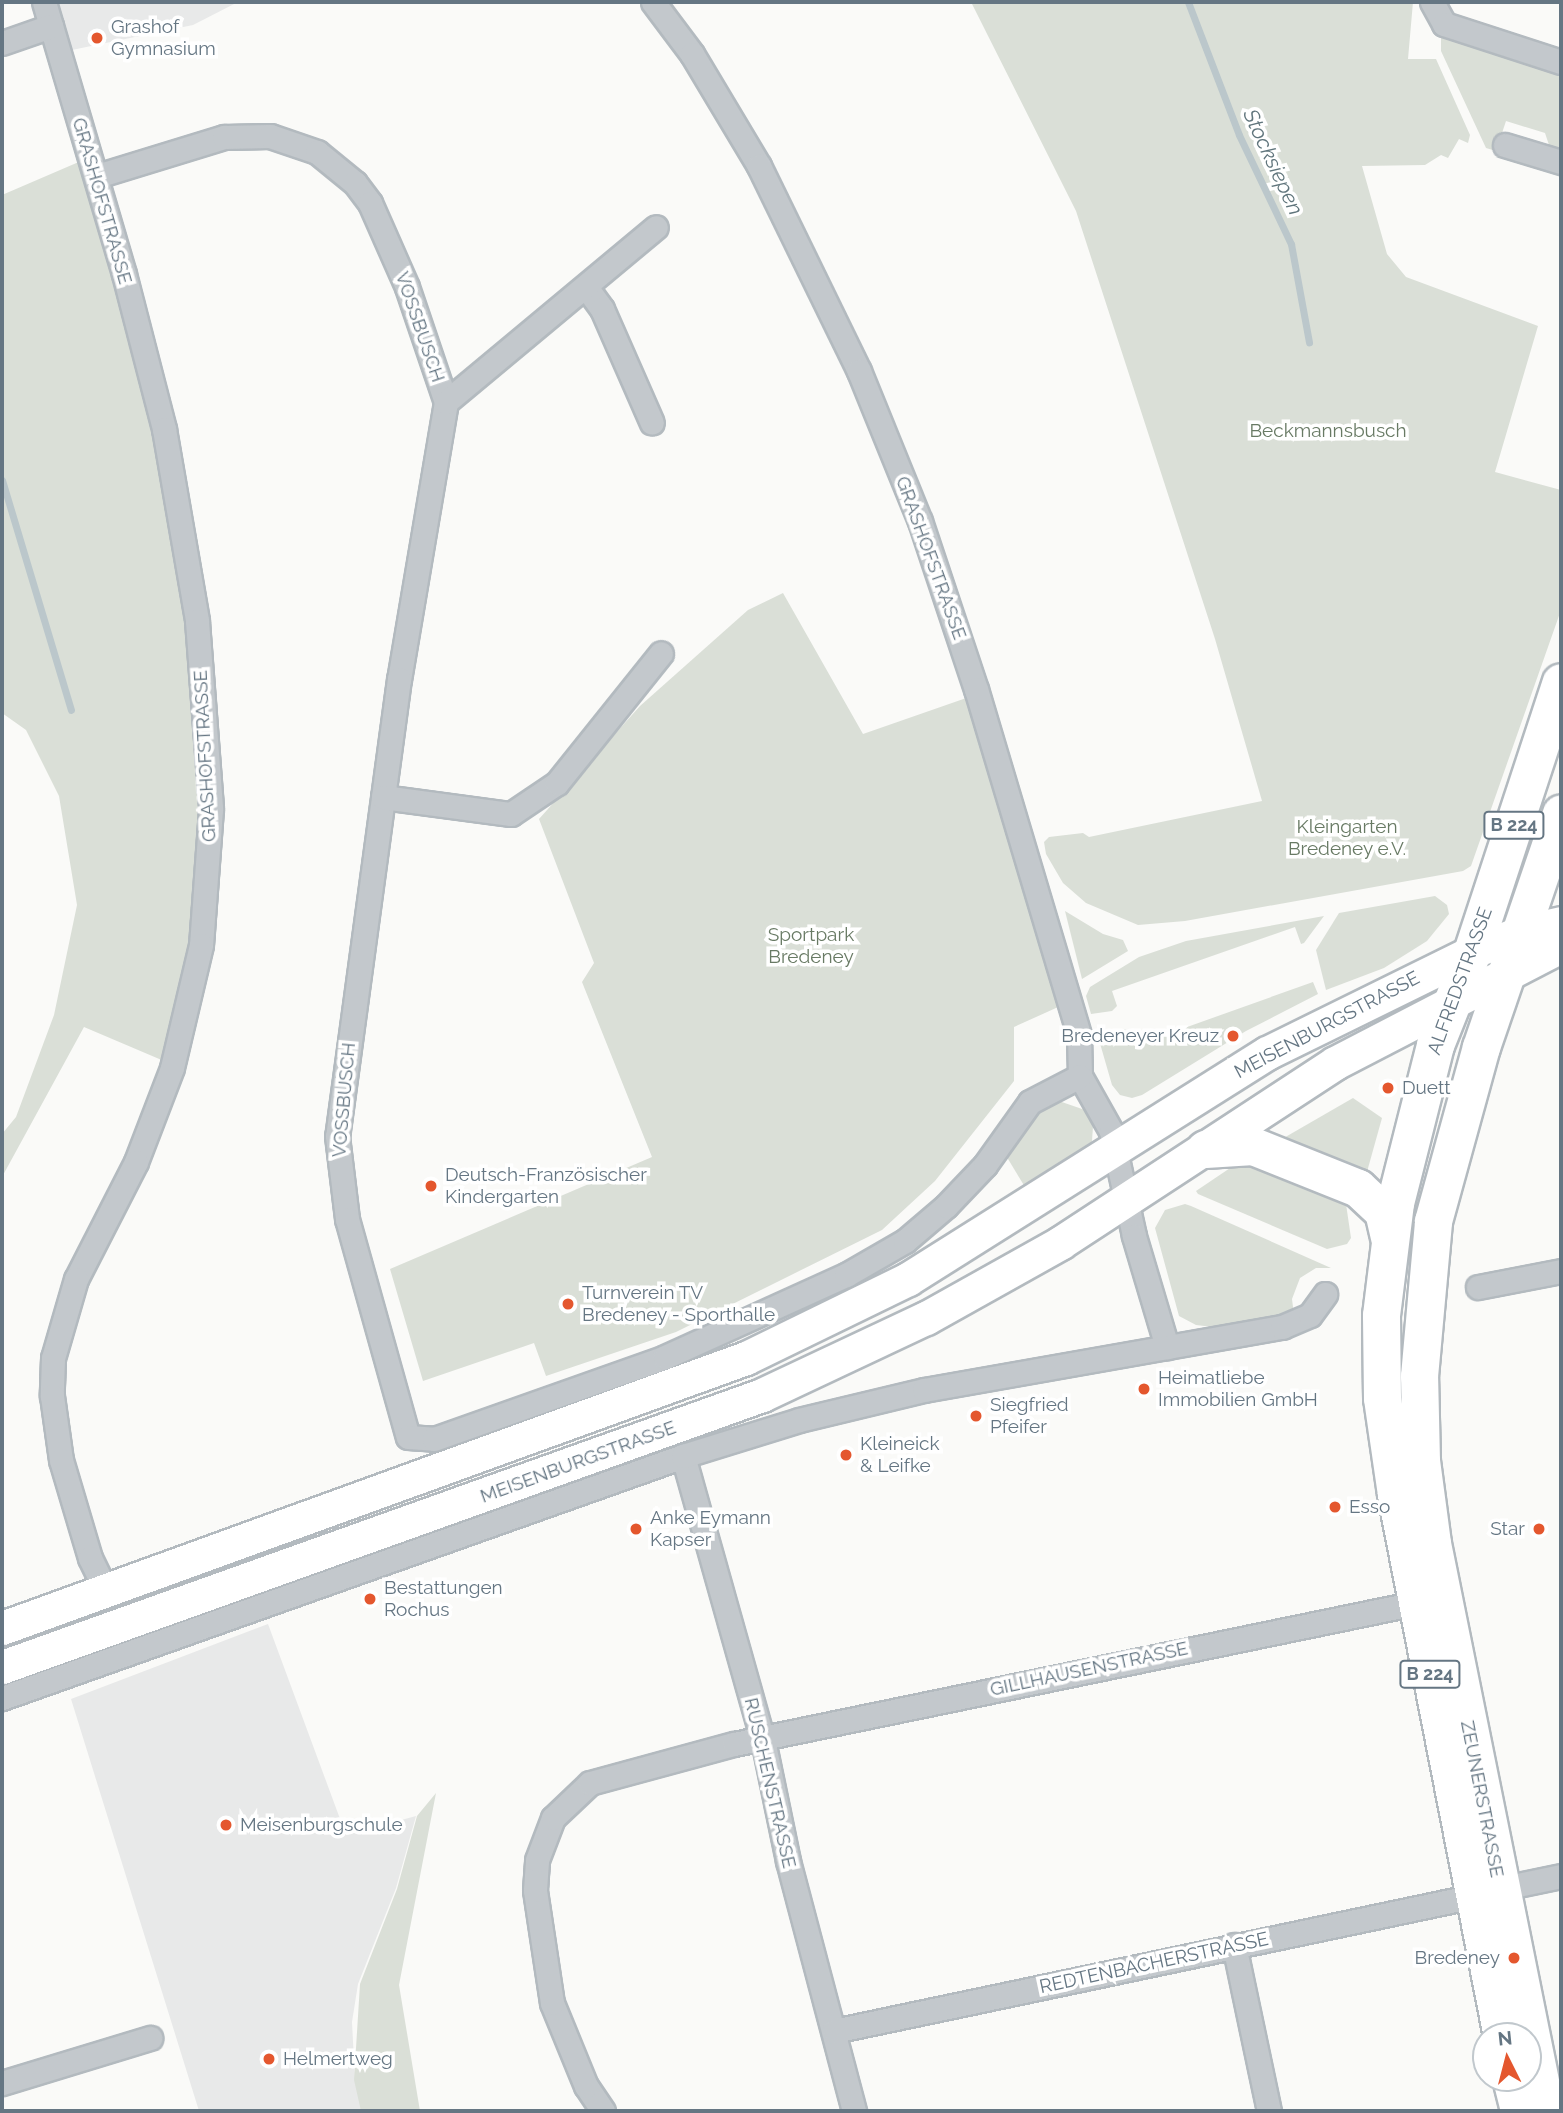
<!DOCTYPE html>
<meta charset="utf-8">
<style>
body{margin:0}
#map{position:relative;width:1563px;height:2113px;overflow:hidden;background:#fafaf8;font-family:Raleway,sans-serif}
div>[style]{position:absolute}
.built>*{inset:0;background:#e8e9e9}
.green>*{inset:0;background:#dadfd7}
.stream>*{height:7px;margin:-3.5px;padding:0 3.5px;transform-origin:3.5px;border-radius:3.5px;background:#bbc7cb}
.roads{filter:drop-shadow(2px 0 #b3babf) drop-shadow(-2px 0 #b3babf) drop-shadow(0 2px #b3babf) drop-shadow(0 -2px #b3babf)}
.street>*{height:23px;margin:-11.5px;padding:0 11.5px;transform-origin:11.5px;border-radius:11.5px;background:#c3c8cc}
.secondary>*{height:33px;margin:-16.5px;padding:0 16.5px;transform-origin:16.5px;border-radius:16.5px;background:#fff}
.primary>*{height:37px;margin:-18.5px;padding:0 18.5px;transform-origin:18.5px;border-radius:18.5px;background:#fff}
.dots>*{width:19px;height:19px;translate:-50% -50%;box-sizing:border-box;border:4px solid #fff;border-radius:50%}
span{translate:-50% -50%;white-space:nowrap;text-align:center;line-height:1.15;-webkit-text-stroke:7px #fff;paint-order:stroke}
.shield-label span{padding:2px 5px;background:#fff;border:2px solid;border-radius:5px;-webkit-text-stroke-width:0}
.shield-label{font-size:18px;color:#657683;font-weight:700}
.poi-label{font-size:19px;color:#657683}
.left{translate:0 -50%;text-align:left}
.right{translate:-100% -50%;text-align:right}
.street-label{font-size:19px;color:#657683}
.park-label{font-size:19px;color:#687a64}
.water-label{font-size:21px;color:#60757c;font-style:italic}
.frame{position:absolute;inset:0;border:4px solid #657683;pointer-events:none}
.north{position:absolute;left:1472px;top:2022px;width:70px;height:70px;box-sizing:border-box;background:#fff;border:2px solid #c1c8cd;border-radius:50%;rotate:354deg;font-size:19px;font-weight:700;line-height:28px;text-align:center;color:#657683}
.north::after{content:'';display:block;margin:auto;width:24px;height:32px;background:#e4572e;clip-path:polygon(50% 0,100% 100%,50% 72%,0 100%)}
</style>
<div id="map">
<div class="built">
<div style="clip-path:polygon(52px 2px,238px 2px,193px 25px,67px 51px)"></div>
<div style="clip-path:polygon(268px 1624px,346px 1835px,416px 1816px,396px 1888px,358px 1984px,352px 2022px,355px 2080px,363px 2111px,199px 2111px,71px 1699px)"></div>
</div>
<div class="green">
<div style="clip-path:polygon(971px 2px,1413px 2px,1408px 59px,1436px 59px,1470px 135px,1468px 143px,1459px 139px,1448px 158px,1441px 155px,1425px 165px,1362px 166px,1387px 254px,1406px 277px,1538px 326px,1495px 472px,1561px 490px,1561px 610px,1471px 866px,1463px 871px,1185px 921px,1138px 925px,1086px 903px,1063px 883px,1046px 854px,1044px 842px,1049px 837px,1083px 833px,1089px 837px,1262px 801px,1215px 639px,1076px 211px)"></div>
<div style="clip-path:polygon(1441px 34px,1561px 71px,1561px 152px,1550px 148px,1545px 133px,1506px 121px,1496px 151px,1486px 148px,1441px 51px)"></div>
<div style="clip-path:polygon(88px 158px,151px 394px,195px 621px,204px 893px,171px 1064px,84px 1027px,2px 1177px,2px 1134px,16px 1117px,54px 1015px,77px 905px,59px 796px,26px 730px,2px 713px,2px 195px)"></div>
<div style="clip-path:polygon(783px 593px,863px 734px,972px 696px,1067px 1003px,1014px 1027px,1014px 1081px,935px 1181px,882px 1230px,676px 1332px,546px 1376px,534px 1343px,423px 1381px,390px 1269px,652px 1157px,582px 982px,594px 963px,539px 819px,640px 706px,748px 610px)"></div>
<div style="clip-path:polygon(1435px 896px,1447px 905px,1449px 914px,1427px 941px,1384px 968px,1326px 990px,1316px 950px,1339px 913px)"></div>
<div style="clip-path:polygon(1065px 911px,1103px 934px,1123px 940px,1128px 951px,1082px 979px)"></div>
<div style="clip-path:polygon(1324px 916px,1304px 943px,1301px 944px,1295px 927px,1112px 991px,1117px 1006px,1112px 1011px,1091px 1014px,1086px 996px,1090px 987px,1139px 957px,1186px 941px)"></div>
<div style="clip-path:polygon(1313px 982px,1318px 994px,1246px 1031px,1142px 1095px,1132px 1098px,1120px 1095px,1112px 1085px,1099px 1040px,1103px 1037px,1125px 1029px,1134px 1046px)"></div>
<div style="clip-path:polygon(1353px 1098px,1382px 1118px,1365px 1179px,1275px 1143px)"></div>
<div style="clip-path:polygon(1056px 1100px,1085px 1110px,1093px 1126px,1092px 1141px,1088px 1151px,1028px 1192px,1005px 1154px,1034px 1112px)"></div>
<div style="clip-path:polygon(1239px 1162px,1275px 1168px,1346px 1204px,1351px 1238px,1347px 1244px,1327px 1249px,1198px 1194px,1196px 1191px)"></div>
<div style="clip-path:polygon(1185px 1204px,1191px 1206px,1331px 1268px,1316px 1268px,1300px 1278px,1292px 1299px,1294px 1315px,1221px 1328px,1196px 1325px,1179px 1316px,1155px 1228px,1165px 1210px)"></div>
<div style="clip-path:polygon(436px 1793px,399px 1985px,420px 2111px,361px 2111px,354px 2080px,360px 1984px,397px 1889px,417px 1816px)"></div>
</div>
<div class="stream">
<div style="left:1188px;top:2px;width:142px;rotate:69deg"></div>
<div style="left:1239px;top:135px;width:121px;rotate:64.5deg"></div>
<div style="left:1291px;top:244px;width:100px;rotate:79.6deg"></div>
<div style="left:2px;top:480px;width:240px;rotate:73.3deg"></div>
</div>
<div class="roads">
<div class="street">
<div style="left:44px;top:2px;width:284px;rotate:73.6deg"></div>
<div style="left:124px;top:274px;width:160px;rotate:75.5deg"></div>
<div style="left:164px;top:429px;width:195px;rotate:80.2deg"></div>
<div style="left:197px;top:621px;width:189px;rotate:85.7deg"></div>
<div style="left:211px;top:809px;width:136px;rotate:94.2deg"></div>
<div style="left:201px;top:945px;width:126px;rotate:103.3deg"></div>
<div style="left:172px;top:1068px;width:101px;rotate:111deg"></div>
<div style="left:136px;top:1162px;width:131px;rotate:117.1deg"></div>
<div style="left:76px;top:1279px;width:82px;rotate:106.2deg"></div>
<div style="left:53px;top:1358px;width:38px;rotate:92deg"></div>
<div style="left:52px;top:1396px;width:65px;rotate:82deg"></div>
<div style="left:61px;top:1460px;width:102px;rotate:73.5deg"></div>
<div style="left:90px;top:1558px;width:39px;rotate:64deg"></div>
<div style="left:653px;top:2px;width:65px;rotate:53.1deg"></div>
<div style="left:692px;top:54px;width:131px;rotate:59.1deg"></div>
<div style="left:759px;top:166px;width:228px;rotate:64deg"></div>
<div style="left:859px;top:371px;width:162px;rotate:67.9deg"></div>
<div style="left:920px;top:521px;width:177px;rotate:71.6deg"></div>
<div style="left:976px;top:689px;width:361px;rotate:73.4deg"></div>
<div style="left:1079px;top:1035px;width:41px;rotate:88.6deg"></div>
<div style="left:1080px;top:1076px;width:63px;rotate:60.6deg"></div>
<div style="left:1111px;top:1131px;width:107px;rotate:77.6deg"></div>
<div style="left:1134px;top:1236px;width:116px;rotate:73.4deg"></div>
<div style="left:1432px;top:2px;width:25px;rotate:61deg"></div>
<div style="left:1444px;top:24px;width:123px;rotate:18deg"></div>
<div style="left:2px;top:43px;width:52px;rotate:-19.1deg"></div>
<div style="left:1505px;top:145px;width:59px;rotate:16.9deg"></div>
<div style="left:97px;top:176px;width:133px;rotate:-17.1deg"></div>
<div style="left:224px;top:137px;width:46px;rotate:-1.2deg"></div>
<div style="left:270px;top:136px;width:50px;rotate:18.8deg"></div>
<div style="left:317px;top:152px;width:49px;rotate:39.2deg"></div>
<div style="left:355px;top:183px;width:25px;rotate:53deg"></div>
<div style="left:370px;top:203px;width:92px;rotate:66.2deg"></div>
<div style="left:407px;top:287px;width:121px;rotate:71.3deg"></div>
<div style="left:446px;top:402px;width:281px;rotate:99.6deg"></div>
<div style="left:399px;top:679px;width:461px;rotate:97.7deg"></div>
<div style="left:337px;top:1136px;width:84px;rotate:83.1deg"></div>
<div style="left:347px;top:1219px;width:226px;rotate:74.4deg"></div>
<div style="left:408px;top:1437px;width:26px;rotate:4deg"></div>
<div style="left:434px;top:1439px;width:245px;rotate:-19.5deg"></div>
<div style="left:665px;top:1357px;width:199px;rotate:-24.4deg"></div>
<div style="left:846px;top:1275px;width:68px;rotate:-30deg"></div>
<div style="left:905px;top:1241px;width:54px;rotate:-40.5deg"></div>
<div style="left:946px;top:1206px;width:57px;rotate:-46.4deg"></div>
<div style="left:985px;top:1165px;width:77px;rotate:-54.5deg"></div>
<div style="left:1030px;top:1102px;width:56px;rotate:-27.5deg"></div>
<div style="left:586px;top:287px;width:27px;rotate:54deg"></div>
<div style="left:602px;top:309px;width:124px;rotate:66.3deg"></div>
<div style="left:446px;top:402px;width:273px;rotate:-39.8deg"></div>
<div style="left:383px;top:797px;width:129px;rotate:7.6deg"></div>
<div style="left:511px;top:814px;width:55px;rotate:-34deg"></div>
<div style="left:557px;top:783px;width:166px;rotate:-51.3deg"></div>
<div style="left:1478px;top:1287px;width:85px;rotate:-10.9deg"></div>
<div style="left:683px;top:1456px;width:295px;rotate:74.3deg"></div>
<div style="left:763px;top:1740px;width:124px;rotate:78.3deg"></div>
<div style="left:788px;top:1861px;width:259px;rotate:75.2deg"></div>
<div style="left:2px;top:1698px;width:723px;rotate:-19.56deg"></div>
<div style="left:683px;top:1456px;width:121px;rotate:-17.2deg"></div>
<div style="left:799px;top:1420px;width:129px;rotate:-13.5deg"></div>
<div style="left:924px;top:1390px;width:364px;rotate:-10deg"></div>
<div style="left:1282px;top:1327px;width:30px;rotate:-23deg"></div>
<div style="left:1310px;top:1315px;width:26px;rotate:-54deg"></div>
<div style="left:1499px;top:1889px;width:63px;rotate:-11.8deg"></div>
<div style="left:1234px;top:1945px;width:170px;rotate:78.1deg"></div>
<div style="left:834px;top:2031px;width:654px;rotate:-11.91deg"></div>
<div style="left:2px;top:2083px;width:155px;rotate:-16.9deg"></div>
<div style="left:603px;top:2111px;width:30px;rotate:-124deg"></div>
<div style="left:586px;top:2086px;width:90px;rotate:-112.3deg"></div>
<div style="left:552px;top:2003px;width:114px;rotate:-98.6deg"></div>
<div style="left:535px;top:1890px;width:30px;rotate:-86deg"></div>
<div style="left:537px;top:1860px;width:45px;rotate:-69.1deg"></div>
<div style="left:553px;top:1818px;width:51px;rotate:-43.4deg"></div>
<div style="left:590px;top:1783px;width:149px;rotate:-15.2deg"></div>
<div style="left:734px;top:1744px;width:696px;rotate:-11.68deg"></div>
</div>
<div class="secondary">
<div style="left:2px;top:1628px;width:791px;rotate:-19.95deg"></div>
<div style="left:746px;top:1358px;width:180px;rotate:-26deg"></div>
<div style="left:908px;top:1279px;width:424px;rotate:-32.2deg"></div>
<div style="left:1267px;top:1053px;width:229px;rotate:-26.2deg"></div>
<div style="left:1472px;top:952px;width:53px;rotate:-22.2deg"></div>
<div style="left:1521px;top:932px;width:41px;rotate:-12.7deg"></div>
<div style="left:2px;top:1667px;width:807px;rotate:-19.69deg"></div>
<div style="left:762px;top:1395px;width:181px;rotate:-25.2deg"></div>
<div style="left:926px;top:1318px;width:154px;rotate:-29.2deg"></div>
<div style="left:1060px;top:1243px;width:329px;rotate:-33.2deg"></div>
<div style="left:1335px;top:1063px;width:254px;rotate:-27.4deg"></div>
</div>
<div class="primary">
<div style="left:1205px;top:1149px;width:48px;rotate:-3.6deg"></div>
<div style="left:1253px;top:1146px;width:113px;rotate:21.8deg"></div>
<div style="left:1358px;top:1188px;width:34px;rotate:43deg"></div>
<div style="left:1383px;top:1211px;width:27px;rotate:77deg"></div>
<div style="left:1502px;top:2036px;width:552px;rotate:-101.07deg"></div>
<div style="left:1396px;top:1494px;width:97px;rotate:-98.3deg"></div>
<div style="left:1382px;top:1398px;width:83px;rotate:-90.7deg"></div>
<div style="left:1381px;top:1315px;width:113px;rotate:-82.9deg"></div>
<div style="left:1395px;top:1203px;width:163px;rotate:-75.8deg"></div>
<div style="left:1435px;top:1045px;width:100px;rotate:-68.3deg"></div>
<div style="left:1472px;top:952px;width:284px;rotate:-71.8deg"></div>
<div style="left:1511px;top:2078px;width:34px;rotate:76deg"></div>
<div style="left:1546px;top:2111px;width:579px;rotate:-101.35deg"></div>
<div style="left:1432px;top:1543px;width:83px;rotate:-97.6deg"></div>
<div style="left:1421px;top:1461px;width:85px;rotate:-91.3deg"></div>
<div style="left:1419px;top:1376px;width:156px;rotate:-84.8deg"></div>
<div style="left:1433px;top:1221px;width:180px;rotate:-74.6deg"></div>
<div style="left:1481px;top:1047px;width:247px;rotate:-71.1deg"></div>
</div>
</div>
<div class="dots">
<div style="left:97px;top:38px;background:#e4572e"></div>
<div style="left:1233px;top:1036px;background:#e4572e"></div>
<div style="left:1388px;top:1088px;background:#e4572e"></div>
<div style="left:431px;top:1186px;background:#e4572e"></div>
<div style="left:568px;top:1304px;background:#e4572e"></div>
<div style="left:1144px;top:1389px;background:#e4572e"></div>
<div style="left:976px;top:1416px;background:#e4572e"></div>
<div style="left:846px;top:1455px;background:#e4572e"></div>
<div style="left:1335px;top:1507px;background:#e4572e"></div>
<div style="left:636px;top:1529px;background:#e4572e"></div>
<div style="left:1539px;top:1529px;background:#e4572e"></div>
<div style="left:370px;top:1599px;background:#e4572e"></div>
<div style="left:226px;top:1825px;background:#e4572e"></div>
<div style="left:1514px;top:1958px;background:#e4572e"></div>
<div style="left:269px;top:2059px;background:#e4572e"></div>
</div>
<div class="shield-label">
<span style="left:1514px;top:825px">B 224</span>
<span style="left:1430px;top:1674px">B 224</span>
</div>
<div class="poi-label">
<span class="left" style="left:111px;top:38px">Grashof<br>Gymnasium</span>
<span class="right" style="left:1219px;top:1036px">Bredeneyer Kreuz</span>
<span class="left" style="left:1402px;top:1088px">Duett</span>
<span class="left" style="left:445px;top:1186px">Deutsch-Französischer<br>Kindergarten</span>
<span class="left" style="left:582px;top:1304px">Turnverein TV<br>Bredeney - Sporthalle</span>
<span class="left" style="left:1158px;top:1389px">Heimatliebe<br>Immobilien GmbH</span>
<span class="left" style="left:990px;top:1416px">Siegfried<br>Pfeifer</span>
<span class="left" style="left:860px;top:1455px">Kleineick<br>&amp; Leifke</span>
<span class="left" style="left:1349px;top:1507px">Esso</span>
<span class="left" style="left:650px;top:1529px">Anke Eymann<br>Kapser</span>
<span class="right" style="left:1525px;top:1529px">Star</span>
<span class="left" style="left:384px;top:1599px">Bestattungen<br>Rochus</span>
<span class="left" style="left:240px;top:1825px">Meisenburgschule</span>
<span class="right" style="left:1500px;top:1958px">Bredeney</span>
<span class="left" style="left:283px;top:2059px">Helmertweg</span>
</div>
<div class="street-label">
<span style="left:102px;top:201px;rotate:74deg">GRASHOFSTRASSE</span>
<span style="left:420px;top:327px;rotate:71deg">VOSSBUSCH</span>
<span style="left:931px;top:558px;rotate:70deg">GRASHOFSTRASSE</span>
<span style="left:205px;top:756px;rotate:-93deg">GRASHOFSTRASSE</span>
<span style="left:1460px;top:981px;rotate:-70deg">ALFREDSTRASSE</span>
<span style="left:1327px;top:1025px;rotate:-28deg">MEISENBURGSTRASSE</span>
<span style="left:344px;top:1100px;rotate:-85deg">VOSSBUSCH</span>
<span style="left:578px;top:1462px;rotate:-20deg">MEISENBURGSTRASSE</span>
<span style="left:1089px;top:1669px;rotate:-12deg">GILLHAUSENSTRASSE</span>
<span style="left:770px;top:1783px;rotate:77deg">RUSCHENSTRASSE</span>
<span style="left:1482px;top:1799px;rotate:79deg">ZEUNERSTRASSE</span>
<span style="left:1154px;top:1963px;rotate:-12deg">REDTENBACHERSTRASSE</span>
</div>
<div class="park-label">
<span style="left:1328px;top:431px">Beckmannsbusch</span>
<span style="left:1347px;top:838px">Kleingarten<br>Bredeney e.V.</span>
<span style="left:811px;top:946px">Sportpark<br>Bredeney</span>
</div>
<div class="water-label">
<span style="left:1273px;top:162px;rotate:65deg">Stocksiepen</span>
</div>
<div class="frame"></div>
<div class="north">N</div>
</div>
